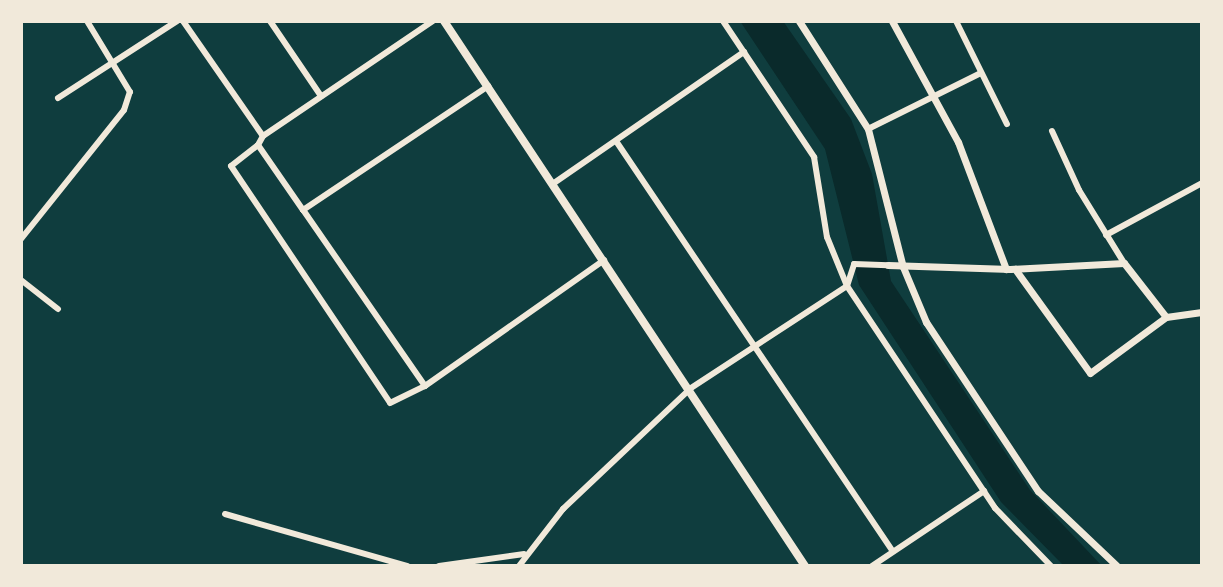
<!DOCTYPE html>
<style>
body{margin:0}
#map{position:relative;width:1223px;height:587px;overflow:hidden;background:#0f3d3e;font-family:Overpass,sans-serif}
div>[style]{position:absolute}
.water>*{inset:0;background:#0a2a2b}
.minor>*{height:6px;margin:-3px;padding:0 3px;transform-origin:3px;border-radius:3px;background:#f1e9da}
.tertiary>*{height:7px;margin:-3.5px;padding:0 3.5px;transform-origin:3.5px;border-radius:3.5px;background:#f1e9da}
.secondary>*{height:8px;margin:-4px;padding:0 4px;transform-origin:4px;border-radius:4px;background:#f1e9da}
span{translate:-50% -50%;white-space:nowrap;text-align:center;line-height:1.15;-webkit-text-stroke:5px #f1e9da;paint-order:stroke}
.frame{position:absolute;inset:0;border:23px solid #f1e9da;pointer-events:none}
</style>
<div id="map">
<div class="water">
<div style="clip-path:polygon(740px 21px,783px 21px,851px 119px,872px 174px,891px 281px,1030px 490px,1102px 566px,1064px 566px,1001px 502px,859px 285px,825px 149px)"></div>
</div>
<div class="minor">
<div style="left:183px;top:21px;width:140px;rotate:55.2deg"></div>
<div style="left:263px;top:136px;width:205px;rotate:-34.1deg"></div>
<div style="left:270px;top:21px;width:91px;rotate:55.8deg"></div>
<div style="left:723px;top:21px;width:164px;rotate:56.2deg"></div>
<div style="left:814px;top:157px;width:81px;rotate:80.8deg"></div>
<div style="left:827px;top:237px;width:53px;rotate:67.8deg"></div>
<div style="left:847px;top:286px;width:267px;rotate:56.3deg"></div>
<div style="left:995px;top:508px;width:81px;rotate:46deg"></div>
<div style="left:956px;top:21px;width:115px;rotate:63.7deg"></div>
<div style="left:58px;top:98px;width:142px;rotate:-32.9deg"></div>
<div style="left:868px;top:129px;width:126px;rotate:-26.4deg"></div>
<div style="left:1052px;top:131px;width:65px;rotate:65.4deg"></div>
<div style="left:1079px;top:190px;width:86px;rotate:58.3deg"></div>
<div style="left:263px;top:136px;width:10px;rotate:119deg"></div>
<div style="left:258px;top:145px;width:79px;rotate:55.3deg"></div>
<div style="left:616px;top:141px;width:495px;rotate:56deg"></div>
<div style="left:258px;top:145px;width:34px;rotate:142deg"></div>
<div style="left:231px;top:166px;width:285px;rotate:56.1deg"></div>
<div style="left:390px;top:403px;width:39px;rotate:-26deg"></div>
<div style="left:425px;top:386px;width:219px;rotate:-35.1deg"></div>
<div style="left:554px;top:183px;width:231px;rotate:-34.6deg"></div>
<div style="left:1106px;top:235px;width:109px;rotate:-28.4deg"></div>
<div style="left:21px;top:239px;width:165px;rotate:-51.4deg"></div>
<div style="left:124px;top:110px;width:19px;rotate:-72deg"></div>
<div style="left:130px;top:92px;width:83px;rotate:-121.2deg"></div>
<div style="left:21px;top:280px;width:47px;rotate:38.1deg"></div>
<div style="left:425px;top:386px;width:214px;rotate:-124.7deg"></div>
<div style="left:303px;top:210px;width:223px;rotate:-33.8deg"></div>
<div style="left:225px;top:514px;width:190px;rotate:15.9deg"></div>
<div style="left:439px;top:566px;width:86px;rotate:-8deg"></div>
<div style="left:519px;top:566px;width:72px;rotate:-52.3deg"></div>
<div style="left:563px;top:509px;width:176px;rotate:-43.4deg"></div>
<div style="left:691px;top:388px;width:186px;rotate:-33.2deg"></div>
<div style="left:847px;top:286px;width:23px;rotate:-72deg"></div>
<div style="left:854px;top:264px;width:34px;rotate:2deg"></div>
<div style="left:872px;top:566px;width:135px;rotate:-33.8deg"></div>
</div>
<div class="tertiary">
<div style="left:799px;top:21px;width:128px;rotate:57.4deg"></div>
<div style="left:868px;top:129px;width:142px;rotate:75.8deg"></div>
<div style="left:903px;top:267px;width:60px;rotate:67.3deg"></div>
<div style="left:926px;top:322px;width:203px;rotate:56.5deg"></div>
<div style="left:1038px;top:491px;width:109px;rotate:43.5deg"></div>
<div style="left:892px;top:21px;width:138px;rotate:61.4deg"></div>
<div style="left:958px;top:142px;width:136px;rotate:69.3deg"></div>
<div style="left:888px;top:265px;width:122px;rotate:1.9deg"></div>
<div style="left:1010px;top:269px;width:114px;rotate:-3deg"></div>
<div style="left:1124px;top:263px;width:68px;rotate:52.1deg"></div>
<div style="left:1015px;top:269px;width:128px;rotate:54.2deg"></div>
<div style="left:1090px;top:373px;width:94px;rotate:-36.4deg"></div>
<div style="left:1166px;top:317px;width:36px;rotate:-8deg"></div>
</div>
<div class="secondary">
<div style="left:444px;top:21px;width:654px;rotate:56.48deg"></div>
</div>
<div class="frame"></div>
</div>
